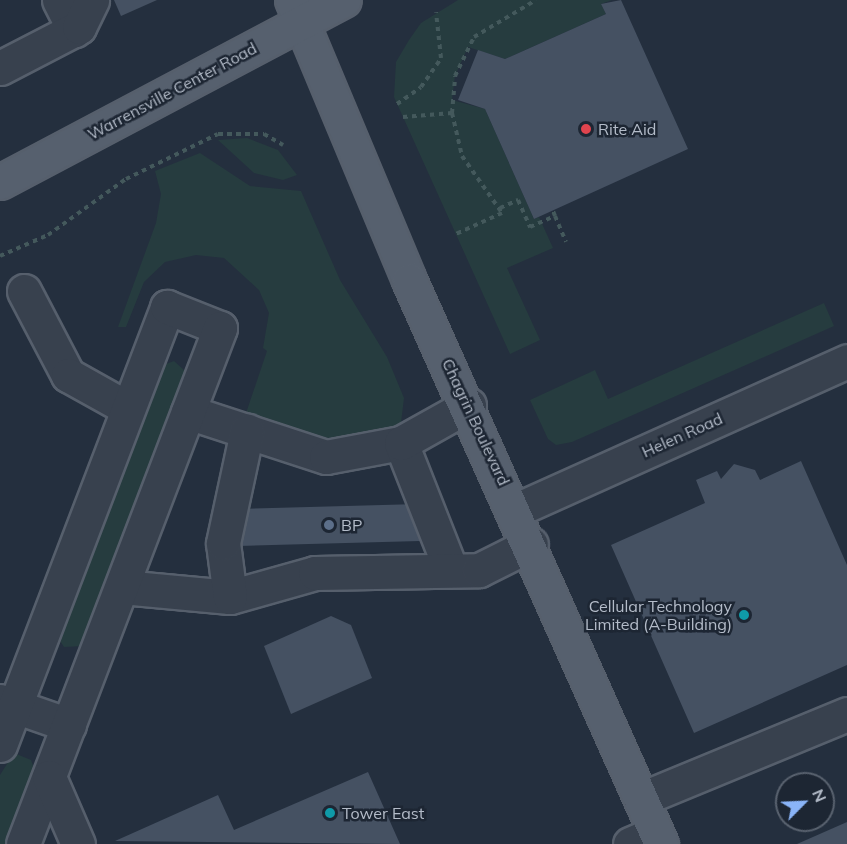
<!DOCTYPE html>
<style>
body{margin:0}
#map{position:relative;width:847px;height:844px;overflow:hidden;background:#242f3e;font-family:Mulish,sans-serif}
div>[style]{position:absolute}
.green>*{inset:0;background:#263c3f}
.building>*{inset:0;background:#455162}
.path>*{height:4px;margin-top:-2px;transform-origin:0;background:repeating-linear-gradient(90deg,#44595c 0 4.5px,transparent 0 9px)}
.roads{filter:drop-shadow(2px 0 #565f6c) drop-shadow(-2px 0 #565f6c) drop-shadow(0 2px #565f6c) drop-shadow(0 -2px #565f6c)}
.minor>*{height:33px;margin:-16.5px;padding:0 16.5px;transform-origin:16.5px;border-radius:16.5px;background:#38414e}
.major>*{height:33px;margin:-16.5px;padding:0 16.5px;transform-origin:16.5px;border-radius:16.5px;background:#56606e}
.dots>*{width:16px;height:16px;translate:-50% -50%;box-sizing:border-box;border:3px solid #1d2633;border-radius:50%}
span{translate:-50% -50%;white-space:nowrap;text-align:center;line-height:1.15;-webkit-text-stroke:5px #1d2633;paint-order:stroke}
.street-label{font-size:16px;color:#b4bcc9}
.poi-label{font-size:16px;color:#b4bcc9}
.left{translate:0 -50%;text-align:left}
.right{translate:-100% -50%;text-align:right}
.north{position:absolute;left:775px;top:772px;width:60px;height:60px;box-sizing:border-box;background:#1d2633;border:2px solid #59626f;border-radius:50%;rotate:66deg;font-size:16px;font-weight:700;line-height:24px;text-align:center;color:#b4bcc9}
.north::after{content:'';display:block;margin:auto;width:21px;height:27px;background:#8ab4f8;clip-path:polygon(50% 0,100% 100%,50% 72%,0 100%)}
</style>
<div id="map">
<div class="green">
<div style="clip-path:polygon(458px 0,612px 0,601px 4px,606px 14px,505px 59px,468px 47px,455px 76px,452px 100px,485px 109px,534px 219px,539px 217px,553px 248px,507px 268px,540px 340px,510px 354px,394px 97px,396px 62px,409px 40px,421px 23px)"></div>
<div style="clip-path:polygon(247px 138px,278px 150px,297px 175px,283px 180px,254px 173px,218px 140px)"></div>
<div style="clip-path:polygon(200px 153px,250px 186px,301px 191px,340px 280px,387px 357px,404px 398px,400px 431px,329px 438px,243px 422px,267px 351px,263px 348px,269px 313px,259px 290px,224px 258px,196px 255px,165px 262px,144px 282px,126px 327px,118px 327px,156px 223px,161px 194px,155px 171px)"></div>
<div style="clip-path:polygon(824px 303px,834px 326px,572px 442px,556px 445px,548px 439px,530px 400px,595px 370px,608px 399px)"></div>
<div style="clip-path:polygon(174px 361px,185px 371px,185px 382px,83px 646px,64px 647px,57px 636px,158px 367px)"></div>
<div style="clip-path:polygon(14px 753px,31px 760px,35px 771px,10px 844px,0 844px,0 775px)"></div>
</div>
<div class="building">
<div style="clip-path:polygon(114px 0,157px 0,121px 16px)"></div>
<div style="clip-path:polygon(621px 0,688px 149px,534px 219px,485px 109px,458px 100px,478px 50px,505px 59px,606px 14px,601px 4px)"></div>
<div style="clip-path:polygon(801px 461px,847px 565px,847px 665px,694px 733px,611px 545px,705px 503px,696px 480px,717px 471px,721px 479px,734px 464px,755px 470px,760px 480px)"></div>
<div style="clip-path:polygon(419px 504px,420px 541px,238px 546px,237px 509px)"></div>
<div style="clip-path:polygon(331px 616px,351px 625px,372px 678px,291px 714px,264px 646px)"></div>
<div style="clip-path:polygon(368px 772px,400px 844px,115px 841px,218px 795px,234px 830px)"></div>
<div style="clip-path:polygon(847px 822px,847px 844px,797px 844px)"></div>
</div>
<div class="path">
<div style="left:397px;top:104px;width:29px;rotate:-35deg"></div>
<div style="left:421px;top:87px;width:35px;rotate:-55deg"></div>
<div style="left:441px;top:58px;width:46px;rotate:-96.2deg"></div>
<div style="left:452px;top:113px;width:44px;rotate:76.9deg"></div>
<div style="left:462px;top:156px;width:70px;rotate:54.9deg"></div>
<div style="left:502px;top:213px;width:51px;rotate:155.5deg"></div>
<div style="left:403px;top:117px;width:49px;rotate:-4.7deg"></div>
<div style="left:452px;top:113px;width:37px;rotate:-85deg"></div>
<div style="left:455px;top:76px;width:43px;rotate:-64deg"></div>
<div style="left:474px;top:37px;width:72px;rotate:-30.8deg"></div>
<div style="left:500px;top:208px;width:20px;rotate:-24deg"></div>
<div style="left:518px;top:200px;width:30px;rotate:66deg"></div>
<div style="left:530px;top:227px;width:27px;rotate:-24deg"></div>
<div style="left:555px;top:216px;width:5px;rotate:-112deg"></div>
<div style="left:555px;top:216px;width:28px;rotate:67deg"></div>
<div style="left:0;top:256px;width:52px;rotate:-23.6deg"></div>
<div style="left:48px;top:235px;width:96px;rotate:-35.7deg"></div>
<div style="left:126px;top:179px;width:102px;rotate:-26.1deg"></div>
<div style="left:218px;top:134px;width:46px"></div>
<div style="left:264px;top:134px;width:22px;rotate:30deg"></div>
</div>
<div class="roads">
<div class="minor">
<div style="left:59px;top:0;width:34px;rotate:63deg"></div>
<div style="left:0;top:68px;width:89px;rotate:-27.4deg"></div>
<div style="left:79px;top:27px;width:30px;rotate:-64deg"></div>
<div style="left:24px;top:291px;width:95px;rotate:62.4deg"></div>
<div style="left:68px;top:375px;width:68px;rotate:29.2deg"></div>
<div style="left:188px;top:412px;width:145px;rotate:18.1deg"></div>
<div style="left:326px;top:457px;width:76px;rotate:-10.6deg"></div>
<div style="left:516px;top:510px;width:363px;rotate:-24.2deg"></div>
<div style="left:451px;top:570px;width:136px;rotate:-111.5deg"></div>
<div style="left:401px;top:443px;width:78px;rotate:-29.2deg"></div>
<div style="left:122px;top:587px;width:108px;rotate:5.3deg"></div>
<div style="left:230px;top:597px;width:88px;rotate:-15.8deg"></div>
<div style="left:315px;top:573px;width:164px;rotate:-1deg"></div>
<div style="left:479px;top:570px;width:58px;rotate:-26.6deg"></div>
<div style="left:230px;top:597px;width:54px;rotate:-97.4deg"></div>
<div style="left:223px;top:543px;width:115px;rotate:-77.9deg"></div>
<div style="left:0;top:701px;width:73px;rotate:19.2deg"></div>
<div style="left:0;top:745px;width:469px;rotate:-69.1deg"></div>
<div style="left:167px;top:307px;width:57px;rotate:21.6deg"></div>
<div style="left:220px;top:328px;width:552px;rotate:110.9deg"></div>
<div style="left:49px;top:777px;width:73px;rotate:66.6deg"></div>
<div style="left:641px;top:799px;width:223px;rotate:-22.4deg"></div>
<div style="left:630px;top:844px;width:28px;rotate:-23deg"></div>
</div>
<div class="major">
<div style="left:292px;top:0;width:303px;rotate:67.3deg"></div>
<div style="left:409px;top:280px;width:618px;rotate:65.92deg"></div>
<div style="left:0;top:182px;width:389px;rotate:-27.9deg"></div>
</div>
</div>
<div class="dots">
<div style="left:586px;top:129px;background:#e0444e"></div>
<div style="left:329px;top:525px;background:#5c6f8a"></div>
<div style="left:744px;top:615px;background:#0f9aa8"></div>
<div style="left:330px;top:813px;background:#0f9aa8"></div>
</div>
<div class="street-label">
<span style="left:172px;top:91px;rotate:-28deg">Warrensville Center Road</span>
<span style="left:476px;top:422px;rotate:65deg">Chagrin Boulevard</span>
<span style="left:682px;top:435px;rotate:-24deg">Helen Road</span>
</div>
<div class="poi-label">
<span class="left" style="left:598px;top:129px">Rite Aid</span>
<span class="left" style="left:341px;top:525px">BP</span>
<span class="right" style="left:732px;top:615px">Cellular Technology<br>Limited (A-Building)</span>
<span class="left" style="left:342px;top:813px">Tower East</span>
</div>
<div class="north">N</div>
</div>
